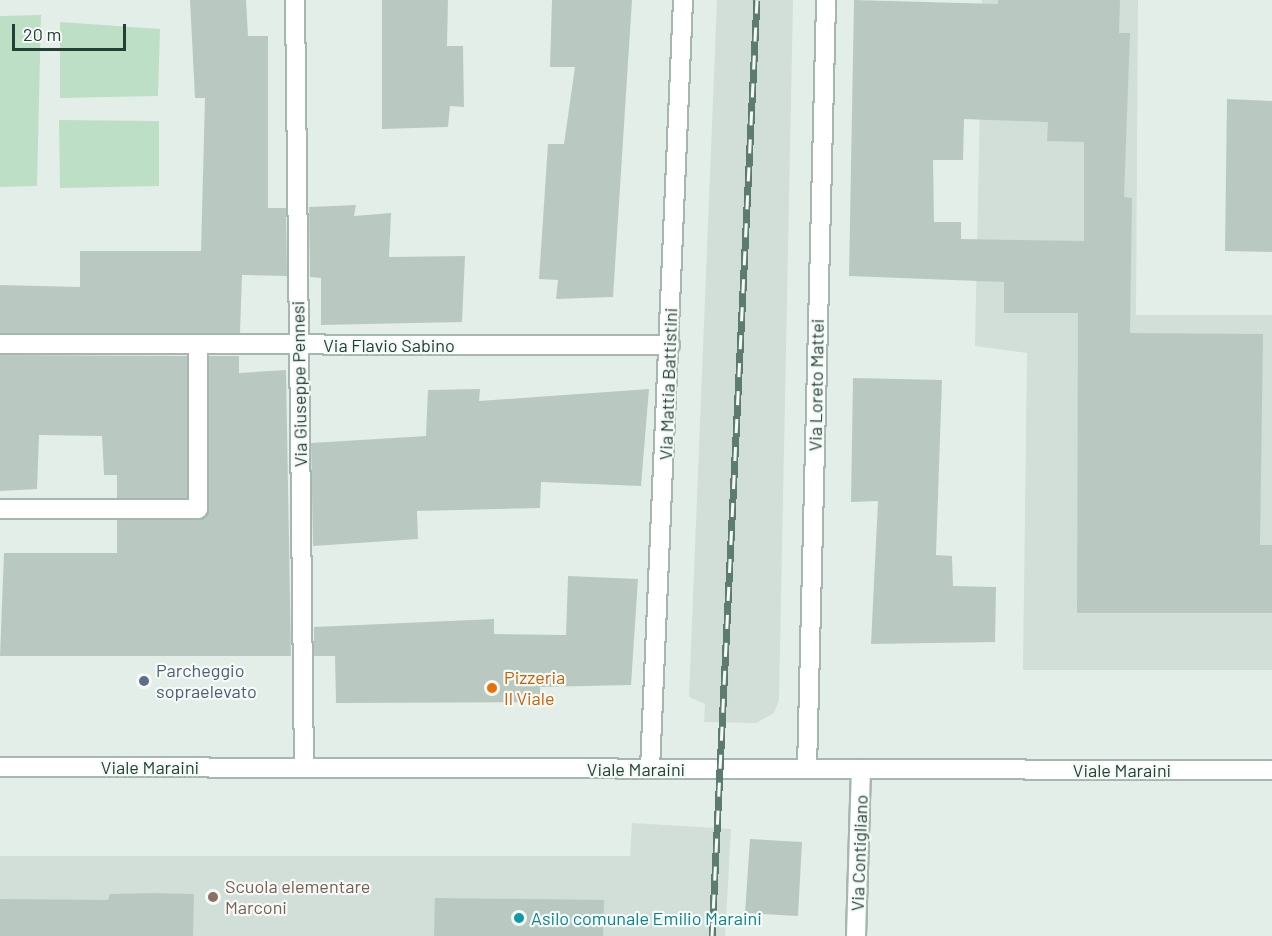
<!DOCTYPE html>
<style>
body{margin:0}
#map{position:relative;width:1272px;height:936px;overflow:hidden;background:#e4eee9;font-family:Barlow,sans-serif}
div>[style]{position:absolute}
.built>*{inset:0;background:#d2ded8}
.green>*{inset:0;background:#bddfc5}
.building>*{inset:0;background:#b9c9c2}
.roads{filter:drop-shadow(2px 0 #a6b6b0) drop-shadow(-2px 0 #a6b6b0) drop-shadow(0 2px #a6b6b0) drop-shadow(0 -2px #a6b6b0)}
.lane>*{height:18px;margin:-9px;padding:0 9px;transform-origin:9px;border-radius:9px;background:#fff}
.street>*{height:18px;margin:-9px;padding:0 9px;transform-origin:9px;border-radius:9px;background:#fff}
.secondary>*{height:18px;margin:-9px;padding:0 9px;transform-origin:9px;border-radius:9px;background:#fff}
.rail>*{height:7px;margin-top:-3.5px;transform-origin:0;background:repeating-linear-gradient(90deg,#f5faf7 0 14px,#5e7b72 0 28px);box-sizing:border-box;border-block:2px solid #5e7b72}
.dots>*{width:16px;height:16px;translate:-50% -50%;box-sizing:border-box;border:3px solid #f5faf7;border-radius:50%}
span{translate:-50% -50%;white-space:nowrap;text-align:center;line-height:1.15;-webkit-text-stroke:4.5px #f5faf7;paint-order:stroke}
.street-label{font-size:18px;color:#234037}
.service-label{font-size:18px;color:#4e5e75}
.left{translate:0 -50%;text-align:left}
.food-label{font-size:18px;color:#c56008}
.education-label{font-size:18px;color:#785e54}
.culture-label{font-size:18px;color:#0d838f}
.scale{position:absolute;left:12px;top:24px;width:114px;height:27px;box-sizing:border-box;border:3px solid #234037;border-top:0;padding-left:8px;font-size:18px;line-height:21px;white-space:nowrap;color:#234037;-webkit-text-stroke:4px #f5faf7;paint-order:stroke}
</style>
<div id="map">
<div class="built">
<div style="clip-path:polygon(717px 0,793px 0,779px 700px,774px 713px,756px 723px,704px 722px,705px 704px,689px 697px)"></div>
<div style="clip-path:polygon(982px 0,1138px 0,1136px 315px,1272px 315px,1272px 670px,1023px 670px,1027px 353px,975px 346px)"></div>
<div style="clip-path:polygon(632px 823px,731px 829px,725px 936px,0 936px,0 856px,630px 856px)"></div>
</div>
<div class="green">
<div style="clip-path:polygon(41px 15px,37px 186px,0 187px,0 16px)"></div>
<div style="clip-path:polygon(60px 22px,160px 29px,158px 96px,60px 98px)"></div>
<div style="clip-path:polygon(59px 120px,159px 121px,159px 186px,60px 188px)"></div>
</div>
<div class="building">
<div style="clip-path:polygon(190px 0,246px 0,248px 36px,268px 36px,268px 208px,286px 208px,287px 276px,242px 275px,240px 333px,0 333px,0 285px,80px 287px,80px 251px,201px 251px,205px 98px,195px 98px)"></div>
<div style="clip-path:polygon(382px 0,448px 0,447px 46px,463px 46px,464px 107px,450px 106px,448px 127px,382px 129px)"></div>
<div style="clip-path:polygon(552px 0,632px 0,613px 297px,556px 299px,558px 280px,539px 279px,548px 144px,564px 144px,575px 67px,550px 67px)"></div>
<div style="clip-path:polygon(evenodd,854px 0,998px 4px,998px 0,1120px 0,1119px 33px,1130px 33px,1124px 197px,1132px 198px,1130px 333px,1263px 334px,1260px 545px,1272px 545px,1272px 613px,1077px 613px,1078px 313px,1004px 313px,1004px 282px,849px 276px,854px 0,964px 119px,1048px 122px,1047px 141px,1084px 142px,1084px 241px,961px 239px,961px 222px,934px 222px,933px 160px,963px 160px,964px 119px)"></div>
<div style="clip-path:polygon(1227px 99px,1272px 101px,1272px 252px,1225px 251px)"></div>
<div style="clip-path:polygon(356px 205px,354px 216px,391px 213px,389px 257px,465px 256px,462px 322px,321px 325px,321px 278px,310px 277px,309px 207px)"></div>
<div style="clip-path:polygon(0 355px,187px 356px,187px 498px,117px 498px,117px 475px,104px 475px,102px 436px,39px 435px,37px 489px,0 491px)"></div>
<div style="clip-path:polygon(209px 356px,239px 356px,239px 373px,286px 370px,291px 656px,0 656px,4px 553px,117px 553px,117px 520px,198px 520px,207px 515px)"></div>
<div style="clip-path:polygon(853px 378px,942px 380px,936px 555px,952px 556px,953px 586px,996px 587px,995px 642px,871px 644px,878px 501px,851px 502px)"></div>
<div style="clip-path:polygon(480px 389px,479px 401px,649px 389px,641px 486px,541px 482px,540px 508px,417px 511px,418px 539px,313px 546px,311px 443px,426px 436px,428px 390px)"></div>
<div style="clip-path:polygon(568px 576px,638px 579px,631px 685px,540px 687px,540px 702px,336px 703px,335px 656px,314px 656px,314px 627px,494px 619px,494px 634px,566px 635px)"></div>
<div style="clip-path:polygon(750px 839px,802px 842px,798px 916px,745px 913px)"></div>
<div style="clip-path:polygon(153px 893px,194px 894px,193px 936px,0 936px,0 899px,108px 900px,110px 894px)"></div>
<div style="clip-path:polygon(435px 898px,604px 900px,603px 936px,434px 936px)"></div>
</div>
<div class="roads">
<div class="lane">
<div style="left:0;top:509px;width:198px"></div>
<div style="left:198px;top:509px;width:165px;rotate:-90deg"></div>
</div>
<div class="street">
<div style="left:295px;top:0;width:767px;rotate:89.33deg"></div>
<div style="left:0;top:344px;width:670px;rotate:0.09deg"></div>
<div style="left:650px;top:769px;width:770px;rotate:-87.54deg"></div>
<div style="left:856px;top:936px;width:167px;rotate:-88.3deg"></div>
</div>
<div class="secondary">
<div style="left:0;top:767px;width:1272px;rotate:0.14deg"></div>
<div style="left:807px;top:769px;width:769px;rotate:-88.58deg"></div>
</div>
</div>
<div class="rail">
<div style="left:712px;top:936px;width:937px;rotate:-87.25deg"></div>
</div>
<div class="dots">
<div style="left:144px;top:681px;background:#5c6f8a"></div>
<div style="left:492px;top:688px;background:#e8710a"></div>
<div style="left:213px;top:897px;background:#8d6e63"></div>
<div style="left:519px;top:918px;background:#0f9aa8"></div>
</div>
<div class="street-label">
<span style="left:389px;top:345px">Via Flavio Sabino</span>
<span style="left:299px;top:384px;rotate:-91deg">Via Giuseppe Pennesi</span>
<span style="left:668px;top:384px;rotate:-88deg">Via Mattia Battistini</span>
<span style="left:816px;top:385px;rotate:-89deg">Via Loreto Mattei</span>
<span style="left:150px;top:767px">Viale Maraini</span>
<span style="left:636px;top:769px">Viale Maraini</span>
<span style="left:1122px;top:770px">Viale Maraini</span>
<span style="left:859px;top:853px;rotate:-88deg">Via Contigliano</span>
</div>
<div class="service-label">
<span class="left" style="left:156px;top:681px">Parcheggio<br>sopraelevato</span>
</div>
<div class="food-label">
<span class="left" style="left:504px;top:688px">Pizzeria<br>Il Viale</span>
</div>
<div class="education-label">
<span class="left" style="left:225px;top:897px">Scuola elementare<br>Marconi</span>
</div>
<div class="culture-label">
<span class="left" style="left:531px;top:918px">Asilo comunale Emilio Maraini</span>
</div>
<div class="scale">20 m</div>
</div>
